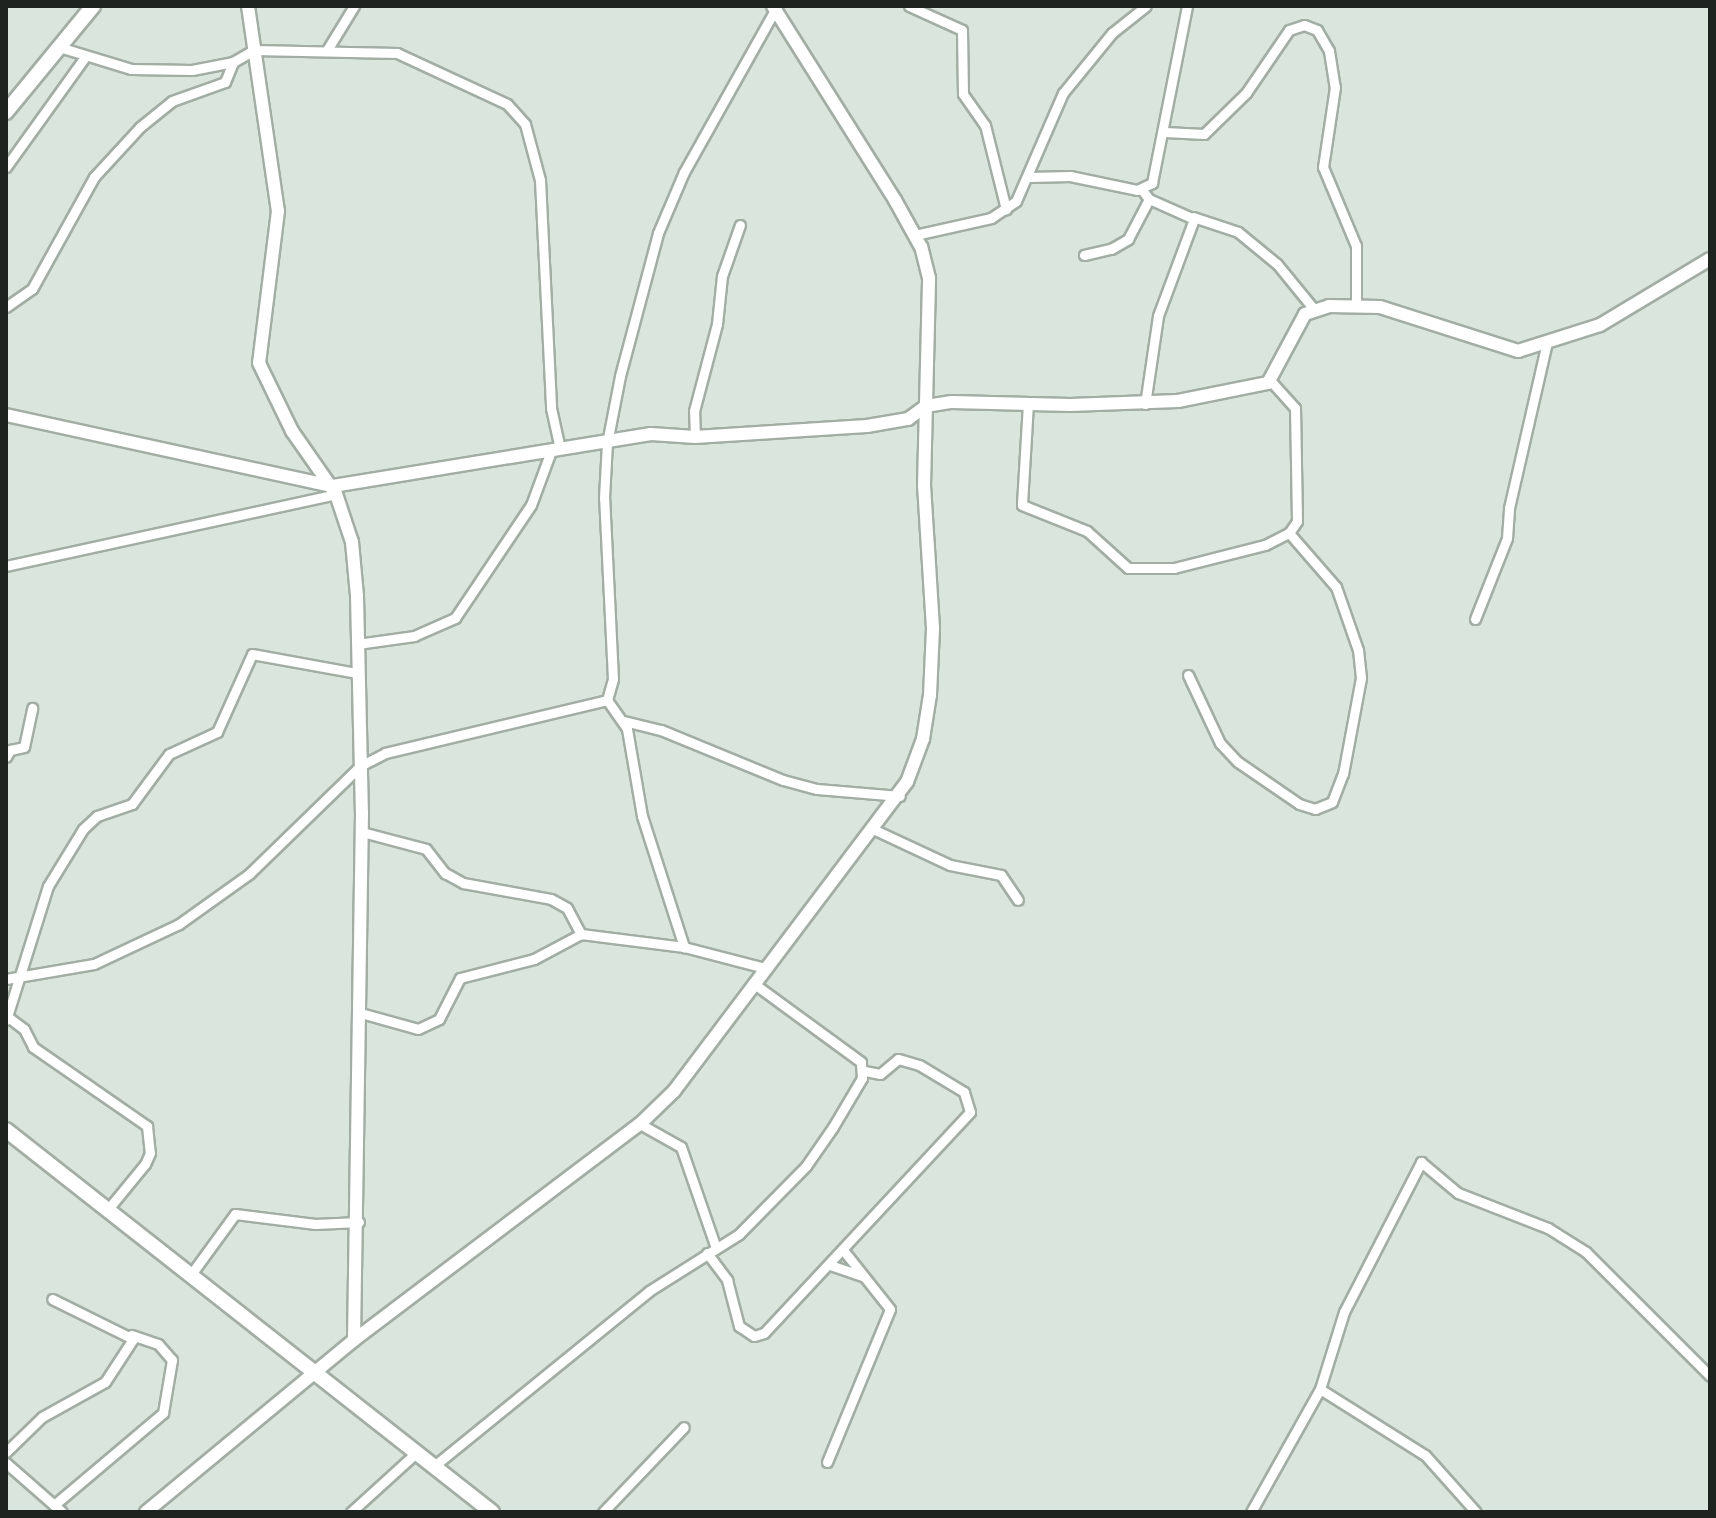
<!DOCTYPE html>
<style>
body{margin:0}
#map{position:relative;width:1716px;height:1518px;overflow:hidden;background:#dae6dd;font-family:Overpass,sans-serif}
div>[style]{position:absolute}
.roads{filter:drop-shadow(2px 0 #a2ada4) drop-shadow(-2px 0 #a2ada4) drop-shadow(0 2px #a2ada4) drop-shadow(0 -2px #a2ada4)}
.street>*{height:9px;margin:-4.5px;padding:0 4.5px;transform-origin:4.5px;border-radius:4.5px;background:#fff}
.secondary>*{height:12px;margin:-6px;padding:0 6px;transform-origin:6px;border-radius:6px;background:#fff}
.primary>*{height:14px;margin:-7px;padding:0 7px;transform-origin:7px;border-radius:7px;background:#fff}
span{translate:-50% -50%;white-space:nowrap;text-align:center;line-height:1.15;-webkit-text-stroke:8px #fff;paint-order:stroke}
.frame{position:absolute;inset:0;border:8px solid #1f2320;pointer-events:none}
</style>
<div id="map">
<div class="roads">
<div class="street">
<div style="left:909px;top:6px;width:58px;rotate:24.4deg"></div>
<div style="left:962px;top:30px;width:64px;rotate:89.1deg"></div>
<div style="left:963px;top:94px;width:38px;rotate:55deg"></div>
<div style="left:985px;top:125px;width:87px;rotate:76deg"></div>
<div style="left:59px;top:47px;width:75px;rotate:17deg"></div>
<div style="left:131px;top:69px;width:61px;rotate:0.9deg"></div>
<div style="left:192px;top:70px;width:42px;rotate:-11deg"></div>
<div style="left:233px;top:62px;width:24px;rotate:-30deg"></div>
<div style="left:254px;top:50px;width:143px;rotate:1.2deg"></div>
<div style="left:397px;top:53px;width:121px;rotate:24.9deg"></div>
<div style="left:507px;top:104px;width:27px;rotate:48deg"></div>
<div style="left:525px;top:124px;width:58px;rotate:75deg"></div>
<div style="left:540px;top:180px;width:228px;rotate:87.2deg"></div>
<div style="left:551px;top:408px;width:42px;rotate:77.6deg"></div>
<div style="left:327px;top:50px;width:52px;rotate:-58.5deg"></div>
<div style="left:1165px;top:132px;width:39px;rotate:3deg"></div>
<div style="left:1204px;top:134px;width:59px;rotate:-44.3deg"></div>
<div style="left:1246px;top:93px;width:76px;rotate:-55.7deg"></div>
<div style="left:1289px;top:30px;width:16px;rotate:-18deg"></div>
<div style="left:1304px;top:25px;width:14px;rotate:21deg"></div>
<div style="left:1317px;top:30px;width:24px;rotate:60deg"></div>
<div style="left:1329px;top:51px;width:36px;rotate:81deg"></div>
<div style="left:1335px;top:87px;width:81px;rotate:98.5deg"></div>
<div style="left:1323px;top:167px;width:86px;rotate:67.3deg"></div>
<div style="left:1356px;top:246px;width:60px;rotate:90deg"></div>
<div style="left:6px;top:167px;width:135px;rotate:-54.3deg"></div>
<div style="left:1029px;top:177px;width:41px;rotate:-1.4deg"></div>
<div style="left:1070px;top:176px;width:68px;rotate:11.8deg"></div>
<div style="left:1137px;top:190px;width:17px;rotate:-25deg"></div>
<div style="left:1152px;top:183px;width:180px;rotate:-78.8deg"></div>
<div style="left:1142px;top:190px;width:11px;rotate:52deg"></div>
<div style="left:1149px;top:199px;width:49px;rotate:24deg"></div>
<div style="left:1194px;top:219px;width:103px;rotate:110.4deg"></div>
<div style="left:1158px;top:316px;width:89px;rotate:98.4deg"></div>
<div style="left:1193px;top:217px;width:47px;rotate:18.4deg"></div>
<div style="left:1238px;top:232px;width:50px;rotate:39.4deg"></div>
<div style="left:1277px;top:264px;width:57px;rotate:50.7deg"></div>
<div style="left:915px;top:235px;width:78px;rotate:-12.6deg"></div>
<div style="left:991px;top:218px;width:30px;rotate:-34deg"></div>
<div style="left:1016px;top:201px;width:118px;rotate:-66.5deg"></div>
<div style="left:1063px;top:93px;width:77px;rotate:-50.8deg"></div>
<div style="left:1112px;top:33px;width:43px;rotate:-38.5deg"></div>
<div style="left:1084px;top:255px;width:28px;rotate:-13deg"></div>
<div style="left:1111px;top:249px;width:20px;rotate:-30deg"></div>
<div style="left:1128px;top:239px;width:45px;rotate:-62.3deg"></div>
<div style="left:6px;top:307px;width:32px;rotate:-35deg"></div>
<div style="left:32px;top:289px;width:128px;rotate:-61deg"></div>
<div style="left:94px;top:177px;width:68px;rotate:-47.4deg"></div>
<div style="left:140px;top:127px;width:41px;rotate:-39.1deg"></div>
<div style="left:172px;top:101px;width:56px;rotate:-19.7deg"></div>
<div style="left:225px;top:82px;width:22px;rotate:-68deg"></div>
<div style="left:1028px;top:403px;width:102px;rotate:93.4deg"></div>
<div style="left:1022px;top:505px;width:70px;rotate:21.8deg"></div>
<div style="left:1087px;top:531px;width:55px;rotate:42.1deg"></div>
<div style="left:1128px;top:568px;width:46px"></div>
<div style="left:1174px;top:568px;width:94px;rotate:-14.2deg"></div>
<div style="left:1265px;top:545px;width:27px;rotate:-27deg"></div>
<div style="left:1289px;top:533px;width:14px;rotate:-56deg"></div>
<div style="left:1297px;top:521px;width:113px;rotate:-91deg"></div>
<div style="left:1295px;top:408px;width:38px;rotate:-132deg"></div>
<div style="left:695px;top:437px;width:26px;rotate:-92deg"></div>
<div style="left:694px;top:411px;width:90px;rotate:-75.2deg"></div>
<div style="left:717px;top:324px;width:48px;rotate:-84.1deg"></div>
<div style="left:722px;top:276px;width:54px;rotate:-70.6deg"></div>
<div style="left:6px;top:566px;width:338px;rotate:-12.3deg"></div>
<div style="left:1475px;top:619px;width:87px;rotate:-68.4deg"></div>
<div style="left:1507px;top:538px;width:30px;rotate:-86deg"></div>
<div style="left:1509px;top:508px;width:166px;rotate:-77.1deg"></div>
<div style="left:357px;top:644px;width:58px;rotate:-8deg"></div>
<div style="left:414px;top:636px;width:45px;rotate:-23.7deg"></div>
<div style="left:455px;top:618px;width:136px;rotate:-56.1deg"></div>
<div style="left:531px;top:505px;width:58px;rotate:-69.7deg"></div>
<div style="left:1188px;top:675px;width:75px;rotate:64.8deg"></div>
<div style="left:1220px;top:743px;width:26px;rotate:47deg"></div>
<div style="left:1238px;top:762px;width:74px;rotate:34.5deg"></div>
<div style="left:1299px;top:804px;width:17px;rotate:17deg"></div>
<div style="left:1315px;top:809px;width:18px;rotate:-22deg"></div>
<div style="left:1332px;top:802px;width:30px;rotate:-69deg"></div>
<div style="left:1343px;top:774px;width:98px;rotate:-79.4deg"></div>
<div style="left:1361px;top:678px;width:28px;rotate:-96deg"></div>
<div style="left:1358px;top:650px;width:67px;rotate:-109.2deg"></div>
<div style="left:1336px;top:587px;width:72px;rotate:-131deg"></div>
<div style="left:607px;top:700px;width:35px;rotate:55deg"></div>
<div style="left:627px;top:729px;width:88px;rotate:80.2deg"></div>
<div style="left:642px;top:816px;width:138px;rotate:72.2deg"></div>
<div style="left:624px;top:721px;width:38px;rotate:14deg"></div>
<div style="left:661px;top:730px;width:132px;rotate:22.3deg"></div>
<div style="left:783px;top:780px;width:35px;rotate:15deg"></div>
<div style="left:817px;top:789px;width:83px;rotate:4.8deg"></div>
<div style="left:6px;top:757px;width:8px;rotate:-60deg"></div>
<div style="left:10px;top:750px;width:14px;rotate:-12deg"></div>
<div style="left:24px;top:747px;width:40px;rotate:-78deg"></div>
<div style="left:875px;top:830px;width:83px;rotate:25deg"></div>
<div style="left:950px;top:865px;width:52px;rotate:11.1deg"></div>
<div style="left:1001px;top:875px;width:30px;rotate:56deg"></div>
<div style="left:362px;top:832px;width:66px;rotate:14.9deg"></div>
<div style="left:426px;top:849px;width:31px;rotate:52deg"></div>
<div style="left:445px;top:873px;width:21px;rotate:29deg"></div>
<div style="left:463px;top:883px;width:89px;rotate:10.3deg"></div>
<div style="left:551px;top:899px;width:18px;rotate:29deg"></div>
<div style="left:567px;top:908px;width:30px;rotate:62deg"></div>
<div style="left:6px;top:979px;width:89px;rotate:-9.7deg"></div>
<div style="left:94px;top:964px;width:94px;rotate:-25.2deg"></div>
<div style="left:179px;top:924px;width:86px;rotate:-35.5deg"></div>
<div style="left:249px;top:874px;width:155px;rotate:-44.2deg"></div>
<div style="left:360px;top:766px;width:28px;rotate:-27deg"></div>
<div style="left:385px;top:753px;width:228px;rotate:-13.4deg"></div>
<div style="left:607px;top:700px;width:22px;rotate:-74deg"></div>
<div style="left:613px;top:679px;width:181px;rotate:-92.8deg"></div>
<div style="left:604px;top:498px;width:55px;rotate:-86.9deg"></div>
<div style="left:607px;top:443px;width:68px;rotate:-79deg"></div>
<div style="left:620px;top:376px;width:148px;rotate:-75.1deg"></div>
<div style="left:658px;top:233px;width:66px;rotate:-66.9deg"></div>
<div style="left:684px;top:172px;width:190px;rotate:-60.7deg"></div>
<div style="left:357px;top:1012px;width:63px;rotate:15.6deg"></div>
<div style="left:418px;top:1029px;width:23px;rotate:-25deg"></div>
<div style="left:439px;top:1019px;width:46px;rotate:-62.9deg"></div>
<div style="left:460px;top:978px;width:76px;rotate:-14.4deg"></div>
<div style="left:534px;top:959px;width:53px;rotate:-28deg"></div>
<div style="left:581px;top:934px;width:104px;rotate:7.2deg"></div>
<div style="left:684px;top:947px;width:84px;rotate:14.5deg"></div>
<div style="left:8px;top:1017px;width:20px;rotate:37deg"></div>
<div style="left:24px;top:1029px;width:20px;rotate:63deg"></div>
<div style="left:33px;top:1047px;width:139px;rotate:34.7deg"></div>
<div style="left:147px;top:1126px;width:27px;rotate:84deg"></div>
<div style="left:150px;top:1153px;width:12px;rotate:114deg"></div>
<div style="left:145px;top:1164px;width:58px;rotate:129.4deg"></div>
<div style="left:6px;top:1020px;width:140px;rotate:-72.6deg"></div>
<div style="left:48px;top:886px;width:67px;rotate:-58.4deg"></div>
<div style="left:83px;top:829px;width:19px;rotate:-43deg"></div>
<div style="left:97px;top:816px;width:37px;rotate:-19deg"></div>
<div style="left:132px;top:804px;width:62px;rotate:-53.5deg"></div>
<div style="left:169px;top:754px;width:53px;rotate:-24.6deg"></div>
<div style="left:217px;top:732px;width:85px;rotate:-65.8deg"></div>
<div style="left:252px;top:654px;width:107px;rotate:10.3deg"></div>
<div style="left:640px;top:1124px;width:47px;rotate:29.3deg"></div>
<div style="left:681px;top:1147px;width:107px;rotate:70.9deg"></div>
<div style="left:707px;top:1253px;width:34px;rotate:53deg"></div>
<div style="left:727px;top:1280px;width:48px;rotate:75.4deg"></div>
<div style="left:739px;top:1326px;width:18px;rotate:34deg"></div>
<div style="left:754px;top:1336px;width:10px;rotate:-17deg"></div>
<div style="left:764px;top:1333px;width:302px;rotate:-47deg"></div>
<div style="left:970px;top:1112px;width:21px;rotate:-107deg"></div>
<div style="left:964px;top:1092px;width:52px;rotate:-149deg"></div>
<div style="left:919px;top:1065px;width:22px;rotate:-164deg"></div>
<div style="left:898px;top:1059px;width:23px;rotate:140deg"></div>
<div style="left:880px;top:1074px;width:16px;rotate:-169deg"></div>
<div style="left:830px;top:1265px;width:34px;rotate:19deg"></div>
<div style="left:192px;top:1273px;width:73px;rotate:-53.9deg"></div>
<div style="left:235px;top:1214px;width:81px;rotate:7.1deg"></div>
<div style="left:315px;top:1224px;width:44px;rotate:-2.6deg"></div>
<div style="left:1320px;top:1389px;width:124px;rotate:32.2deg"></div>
<div style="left:1425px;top:1455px;width:76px;rotate:48.2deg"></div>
<div style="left:6px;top:1452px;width:50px;rotate:-44.2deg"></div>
<div style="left:42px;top:1417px;width:72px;rotate:-29.1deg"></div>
<div style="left:105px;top:1382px;width:51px;rotate:-56.9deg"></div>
<div style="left:133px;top:1339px;width:90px;rotate:-153.7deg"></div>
<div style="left:827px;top:1462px;width:165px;rotate:-67.6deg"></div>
<div style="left:890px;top:1309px;width:75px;rotate:-128.5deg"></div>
<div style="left:6px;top:1463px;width:74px;rotate:41.2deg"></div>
<div style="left:434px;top:1466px;width:277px;rotate:-39.1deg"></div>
<div style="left:649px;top:1291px;width:107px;rotate:-32.3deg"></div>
<div style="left:739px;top:1234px;width:95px;rotate:-45.4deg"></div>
<div style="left:806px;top:1166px;width:47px;rotate:-55.3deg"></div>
<div style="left:833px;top:1127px;width:57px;rotate:-59.4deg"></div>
<div style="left:862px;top:1078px;width:16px;rotate:-94deg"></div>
<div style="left:861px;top:1062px;width:134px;rotate:-143.8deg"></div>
<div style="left:54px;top:1505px;width:143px;rotate:-40.2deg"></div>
<div style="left:163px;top:1413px;width:54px;rotate:-80.4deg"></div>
<div style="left:172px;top:1360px;width:21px;rotate:-131deg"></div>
<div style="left:158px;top:1344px;width:28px;rotate:-161deg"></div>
<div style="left:351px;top:1512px;width:89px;rotate:-42.3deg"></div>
<div style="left:603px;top:1512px;width:117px;rotate:-46.4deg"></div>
<div style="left:1251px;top:1512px;width:141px;rotate:-60.7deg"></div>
<div style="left:1320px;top:1389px;width:81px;rotate:-72.7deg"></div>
<div style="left:1344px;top:1312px;width:169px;rotate:-62.8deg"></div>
<div style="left:1421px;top:1162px;width:48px;rotate:40deg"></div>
<div style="left:1458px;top:1193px;width:97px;rotate:21.3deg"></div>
<div style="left:1548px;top:1228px;width:45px;rotate:32.3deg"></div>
<div style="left:1586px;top:1252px;width:175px;rotate:45deg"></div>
</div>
<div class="secondary">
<div style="left:248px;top:6px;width:207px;rotate:81.7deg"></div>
<div style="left:278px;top:211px;width:153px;rotate:97.1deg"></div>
<div style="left:259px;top:363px;width:76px;rotate:64.1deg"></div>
<div style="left:292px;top:431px;width:77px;rotate:55.1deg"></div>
<div style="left:336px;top:494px;width:51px;rotate:71.6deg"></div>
<div style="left:352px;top:542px;width:54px;rotate:84.7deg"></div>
<div style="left:357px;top:596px;width:217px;rotate:88.7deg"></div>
<div style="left:362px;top:813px;width:527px;rotate:90.87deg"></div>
<div style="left:6px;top:415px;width:335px;rotate:12.3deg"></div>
<div style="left:333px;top:486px;width:322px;rotate:-9.3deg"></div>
<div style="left:651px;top:434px;width:44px;rotate:3.9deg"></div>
<div style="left:695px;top:437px;width:172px;rotate:-3.7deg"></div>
<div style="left:867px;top:426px;width:42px;rotate:-9.7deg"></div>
<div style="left:908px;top:419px;width:22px;rotate:-36deg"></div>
<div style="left:926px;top:406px;width:26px;rotate:-9deg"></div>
<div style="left:952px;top:402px;width:118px;rotate:1.5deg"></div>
<div style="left:1070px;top:405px;width:108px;rotate:-2.1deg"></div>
<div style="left:1178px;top:401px;width:92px;rotate:-11.3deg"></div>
<div style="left:1268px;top:383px;width:78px;rotate:-61.8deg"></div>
<div style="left:1305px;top:314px;width:25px;rotate:-18deg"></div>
<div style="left:1329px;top:306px;width:51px;rotate:1.1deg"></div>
<div style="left:1380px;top:307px;width:145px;rotate:17.7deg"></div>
<div style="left:1518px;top:351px;width:86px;rotate:-17.6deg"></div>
<div style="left:1600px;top:325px;width:128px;rotate:-31deg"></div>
<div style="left:146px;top:1512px;width:270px;rotate:-39.6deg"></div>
<div style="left:354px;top:1340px;width:358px;rotate:-37.1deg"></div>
<div style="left:640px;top:1124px;width:47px;rotate:-44.1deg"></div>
<div style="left:674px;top:1091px;width:387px;rotate:-53deg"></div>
<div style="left:907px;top:782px;width:46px;rotate:-69.6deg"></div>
<div style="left:923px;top:739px;width:45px;rotate:-81deg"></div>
<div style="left:930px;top:695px;width:67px;rotate:-87.4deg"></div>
<div style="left:933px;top:628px;width:142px;rotate:-93.6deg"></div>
<div style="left:924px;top:486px;width:208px;rotate:-88.6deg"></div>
<div style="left:929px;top:278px;width:32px;rotate:-104deg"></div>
<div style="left:921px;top:247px;width:54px;rotate:-119deg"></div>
<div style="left:895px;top:200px;width:229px;rotate:-122.2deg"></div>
</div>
<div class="primary">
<div style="left:6px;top:112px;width:137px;rotate:-50.6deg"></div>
<div style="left:6px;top:1130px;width:618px;rotate:38.17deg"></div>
</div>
</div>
<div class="frame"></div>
</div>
